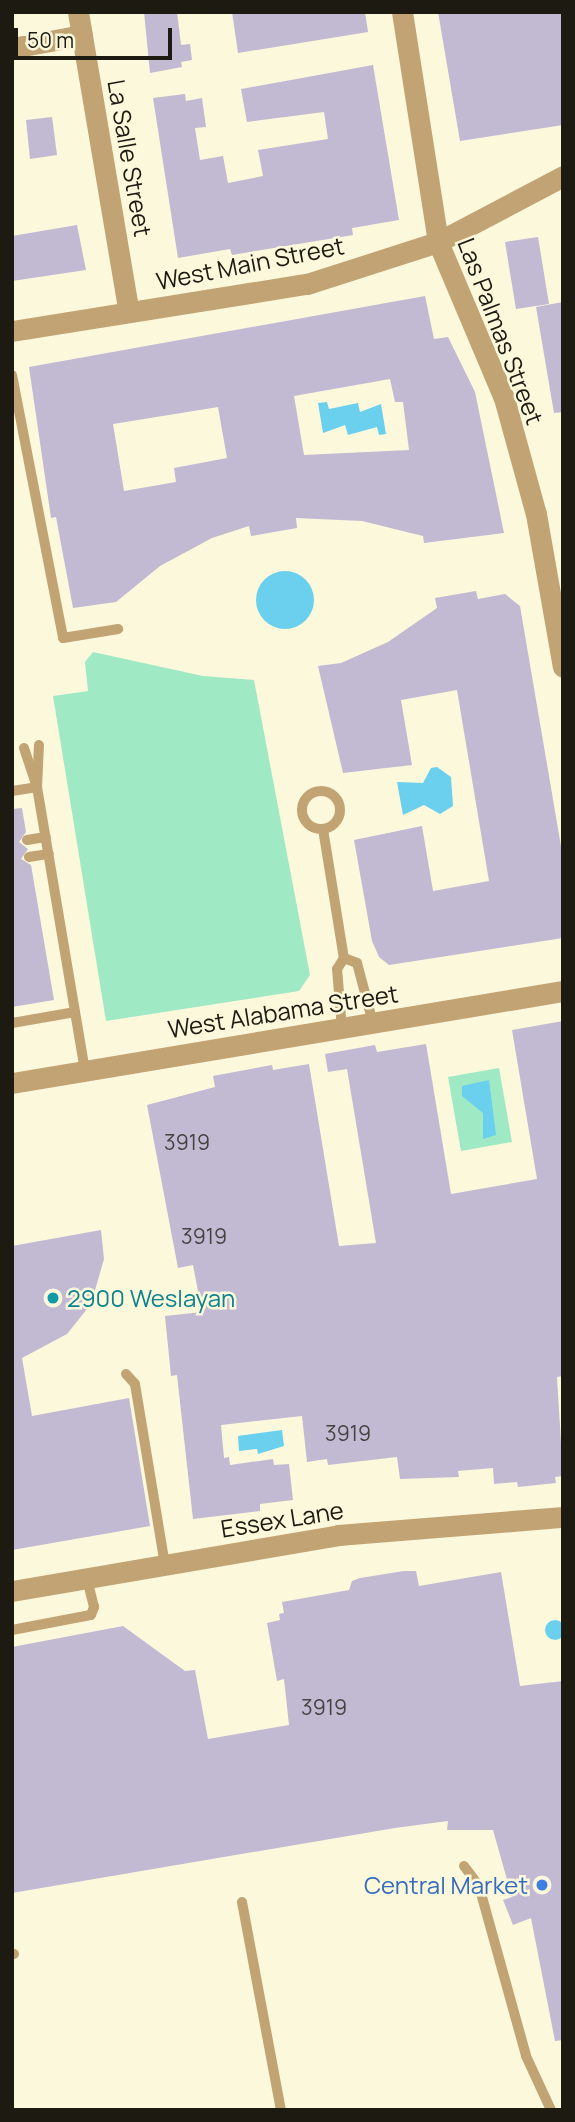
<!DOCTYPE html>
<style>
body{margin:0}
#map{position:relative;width:575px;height:2122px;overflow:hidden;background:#fcf8dc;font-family:Manrope,sans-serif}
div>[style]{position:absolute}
.green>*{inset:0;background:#a0e9c5}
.water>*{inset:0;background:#6bcfee}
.round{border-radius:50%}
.building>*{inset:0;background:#c2b9d3}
.service>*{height:10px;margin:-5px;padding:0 5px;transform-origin:5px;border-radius:5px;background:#c2a474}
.service>.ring{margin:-5px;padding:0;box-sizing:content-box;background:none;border:10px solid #c2a474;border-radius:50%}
.minor>*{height:21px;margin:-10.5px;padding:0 10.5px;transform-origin:10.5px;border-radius:10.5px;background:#c2a474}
.tertiary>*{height:21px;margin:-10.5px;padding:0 10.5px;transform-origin:10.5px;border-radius:10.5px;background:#c2a474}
.dots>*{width:19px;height:19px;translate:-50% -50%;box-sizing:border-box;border:4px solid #fcf8dc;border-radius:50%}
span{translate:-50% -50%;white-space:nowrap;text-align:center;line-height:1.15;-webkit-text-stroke:5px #fcf8dc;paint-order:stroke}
.number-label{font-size:21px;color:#464242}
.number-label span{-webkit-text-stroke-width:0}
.street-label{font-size:24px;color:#1d1b11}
.culture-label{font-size:24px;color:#0d838f}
.left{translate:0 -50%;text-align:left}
.shop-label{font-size:24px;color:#366cbe}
.right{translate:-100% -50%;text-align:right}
.frame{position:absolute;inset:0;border:14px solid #1d1b11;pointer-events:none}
.scale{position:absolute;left:14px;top:28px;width:158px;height:32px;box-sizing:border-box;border:4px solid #1d1b11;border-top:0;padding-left:9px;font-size:21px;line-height:24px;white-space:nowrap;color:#1d1b11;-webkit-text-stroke:5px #fcf8dc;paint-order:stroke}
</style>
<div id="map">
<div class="green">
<div style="clip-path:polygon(93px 652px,203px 676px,254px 680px,310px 975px,299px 991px,106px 1021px,53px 696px,88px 691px,85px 662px)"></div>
<div style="clip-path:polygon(499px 1068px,512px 1142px,461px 1151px,448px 1077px)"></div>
</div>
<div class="water">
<div style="clip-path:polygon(327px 402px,329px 409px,358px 403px,360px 412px,381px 404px,386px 434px,379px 435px,377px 427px,348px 435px,345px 425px,323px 433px,318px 403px)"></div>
<div class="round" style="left:256px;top:571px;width:58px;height:58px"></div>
<div style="clip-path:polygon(437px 767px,451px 777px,453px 806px,440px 814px,424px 805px,403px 815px,397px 782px,423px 783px,431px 768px)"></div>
<div style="clip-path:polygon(489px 1080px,496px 1135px,483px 1139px,483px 1113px,462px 1096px,462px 1086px)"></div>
<div style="clip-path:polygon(282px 1430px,284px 1446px,258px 1454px,257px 1449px,239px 1451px,238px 1436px)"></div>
<div class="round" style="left:545px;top:1620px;width:20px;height:20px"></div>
</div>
<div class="building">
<div style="clip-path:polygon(144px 12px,177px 12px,181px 45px,190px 44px,192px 60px,181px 62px,182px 67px,150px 73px)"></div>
<div style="clip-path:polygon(232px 12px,365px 12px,368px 32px,238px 53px)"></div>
<div style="clip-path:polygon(438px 12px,563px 12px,563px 125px,460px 141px)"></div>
<div style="clip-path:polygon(373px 65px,399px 220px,352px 228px,353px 235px,232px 255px,230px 249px,178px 258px,153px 98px,185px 94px,186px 101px,202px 98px,206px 127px,195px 128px,200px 160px,223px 156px,228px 183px,263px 176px,258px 150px,328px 139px,324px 112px,247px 122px,241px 89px)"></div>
<div style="clip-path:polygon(52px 117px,57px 155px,30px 159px,26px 120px)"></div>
<div style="clip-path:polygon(77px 225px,86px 270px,12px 281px,12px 236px)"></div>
<div style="clip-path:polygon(538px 237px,549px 304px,516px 309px,505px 242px)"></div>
<div style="clip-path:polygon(evenodd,425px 296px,434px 339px,448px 337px,475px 392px,504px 533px,424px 543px,423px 536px,362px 521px,296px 518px,297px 528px,251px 536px,249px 526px,212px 538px,160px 566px,116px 602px,73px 608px,56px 517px,51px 518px,29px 367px,425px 296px,390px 379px,395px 402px,403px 402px,409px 450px,304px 455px,294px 396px,390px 379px,425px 296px,218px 407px,227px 458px,174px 468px,176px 482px,124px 491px,113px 424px,218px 407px)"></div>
<div style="clip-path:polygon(563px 302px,563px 412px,554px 413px,536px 307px)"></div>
<div style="clip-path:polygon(476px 591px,478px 599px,505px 594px,520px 606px,563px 858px,563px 938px,389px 965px,379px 957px,372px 941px,354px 840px,422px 826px,433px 891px,489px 881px,457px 690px,401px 700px,412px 765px,343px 773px,318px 666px,341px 663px,388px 642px,437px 608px,435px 598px)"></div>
<div style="clip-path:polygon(22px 808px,26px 832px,19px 842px,28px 849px,21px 859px,31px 865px,54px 1000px,12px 1007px,12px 809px)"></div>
<div style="clip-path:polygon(563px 1021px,563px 1376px,557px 1377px,563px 1476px,555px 1477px,556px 1483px,518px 1487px,517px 1482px,494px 1484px,493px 1468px,458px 1471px,459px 1477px,400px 1479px,397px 1457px,328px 1465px,327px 1459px,307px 1462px,302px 1416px,221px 1425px,224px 1458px,229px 1457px,230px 1465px,273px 1459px,274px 1465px,289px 1464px,293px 1500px,260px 1504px,260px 1511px,193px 1519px,177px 1375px,171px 1376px,165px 1316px,202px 1312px,193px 1265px,178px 1268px,147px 1105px,215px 1087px,213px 1076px,272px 1065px,273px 1070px,309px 1064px,339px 1246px,376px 1243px,347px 1069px,328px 1072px,325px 1054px,375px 1045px,377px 1052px,426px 1044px,451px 1194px,537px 1179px,512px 1030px)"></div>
<div style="clip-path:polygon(101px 1230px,104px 1259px,91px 1304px,67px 1334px,22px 1358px,32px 1416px,129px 1398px,150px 1526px,12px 1550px,12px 1246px)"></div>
<div style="clip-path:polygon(404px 1571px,416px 1571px,419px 1586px,501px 1572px,520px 1686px,563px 1681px,563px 2040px,555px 2041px,531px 1918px,513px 1925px,503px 1900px,512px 1897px,493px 1830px,447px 1830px,448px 1821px,395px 1828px,12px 1893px,12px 1647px,123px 1626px,185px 1671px,195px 1670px,208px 1739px,289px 1725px,284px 1679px,277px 1681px,267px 1623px,280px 1620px,279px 1614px,284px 1613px,282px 1602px,349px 1590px,352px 1581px,360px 1578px)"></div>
</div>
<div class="service">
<div style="left:12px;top:375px;width:268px;rotate:79deg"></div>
<div style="left:63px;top:638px;width:56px;rotate:-9.3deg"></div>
<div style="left:24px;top:748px;width:41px;rotate:71.6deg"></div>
<div style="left:37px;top:787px;width:288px;rotate:80.4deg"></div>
<div style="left:37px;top:787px;width:42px;rotate:-87.3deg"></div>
<div class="ring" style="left:302px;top:791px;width:28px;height:28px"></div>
<div style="left:12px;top:791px;width:25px;rotate:-9deg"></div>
<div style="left:323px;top:829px;width:131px;rotate:80.8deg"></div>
<div style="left:344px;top:958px;width:13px;rotate:122deg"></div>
<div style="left:337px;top:969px;width:59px;rotate:85.2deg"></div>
<div style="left:27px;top:840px;width:19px;rotate:-9deg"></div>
<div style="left:29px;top:857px;width:20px;rotate:-9deg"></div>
<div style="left:344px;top:958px;width:14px;rotate:21deg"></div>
<div style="left:357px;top:963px;width:62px;rotate:75.1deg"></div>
<div style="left:12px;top:1023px;width:64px;rotate:-9.9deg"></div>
<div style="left:126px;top:1374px;width:13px;rotate:48deg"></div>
<div style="left:135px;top:1384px;width:183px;rotate:80.6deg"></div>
<div style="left:12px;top:1630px;width:80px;rotate:-10.8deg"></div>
<div style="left:91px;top:1615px;width:9px;rotate:-69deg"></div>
<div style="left:94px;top:1607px;width:29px;rotate:-104deg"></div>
<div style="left:464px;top:1866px;width:25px;rotate:53deg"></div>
<div style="left:479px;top:1886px;width:176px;rotate:74.5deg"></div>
<div style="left:526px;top:2056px;width:60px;rotate:65.2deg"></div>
<div style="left:242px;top:1902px;width:212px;rotate:79.4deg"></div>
<div style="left:12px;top:1954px;width:2px"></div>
</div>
<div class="minor">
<div style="left:78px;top:12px;width:304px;rotate:80.4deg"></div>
<div style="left:402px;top:12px;width:233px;rotate:81.1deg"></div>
<div style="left:438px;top:242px;width:169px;rotate:67.1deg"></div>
<div style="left:504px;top:398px;width:120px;rotate:74.6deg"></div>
<div style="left:536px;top:514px;width:155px;rotate:80deg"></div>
<div style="left:12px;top:48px;width:71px;rotate:-10.5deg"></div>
<div style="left:12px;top:331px;width:299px;rotate:-9.1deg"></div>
<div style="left:307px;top:284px;width:138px;rotate:-17.8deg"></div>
<div style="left:438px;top:242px;width:141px;rotate:-27.8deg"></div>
<div style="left:12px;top:1591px;width:331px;rotate:-9.7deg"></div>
<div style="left:338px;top:1535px;width:226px;rotate:-4.6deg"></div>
</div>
<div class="tertiary">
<div style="left:12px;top:1083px;width:559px;rotate:-9.48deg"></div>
</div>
<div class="dots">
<div style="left:53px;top:1298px;background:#0f9aa8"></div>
<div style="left:542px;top:1885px;background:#3f7fe0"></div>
</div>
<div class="number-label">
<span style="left:187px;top:1142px">3919</span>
<span style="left:204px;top:1236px">3919</span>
<span style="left:348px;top:1433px">3919</span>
<span style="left:324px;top:1707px">3919</span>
</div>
<div class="street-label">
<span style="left:130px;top:158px;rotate:80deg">La Salle Street</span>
<span style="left:250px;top:263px;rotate:-11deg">West Main Street</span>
<span style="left:501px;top:331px;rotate:69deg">Las Palmas Street</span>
<span style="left:283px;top:1011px;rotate:-9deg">West Alabama Street</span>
<span style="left:282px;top:1519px;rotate:-9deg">Essex Lane</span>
</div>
<div class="culture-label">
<span class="left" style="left:67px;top:1298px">2900 Weslayan</span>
</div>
<div class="shop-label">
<span class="right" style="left:528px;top:1885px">Central Market</span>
</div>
<div class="frame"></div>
<div class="scale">50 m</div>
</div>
